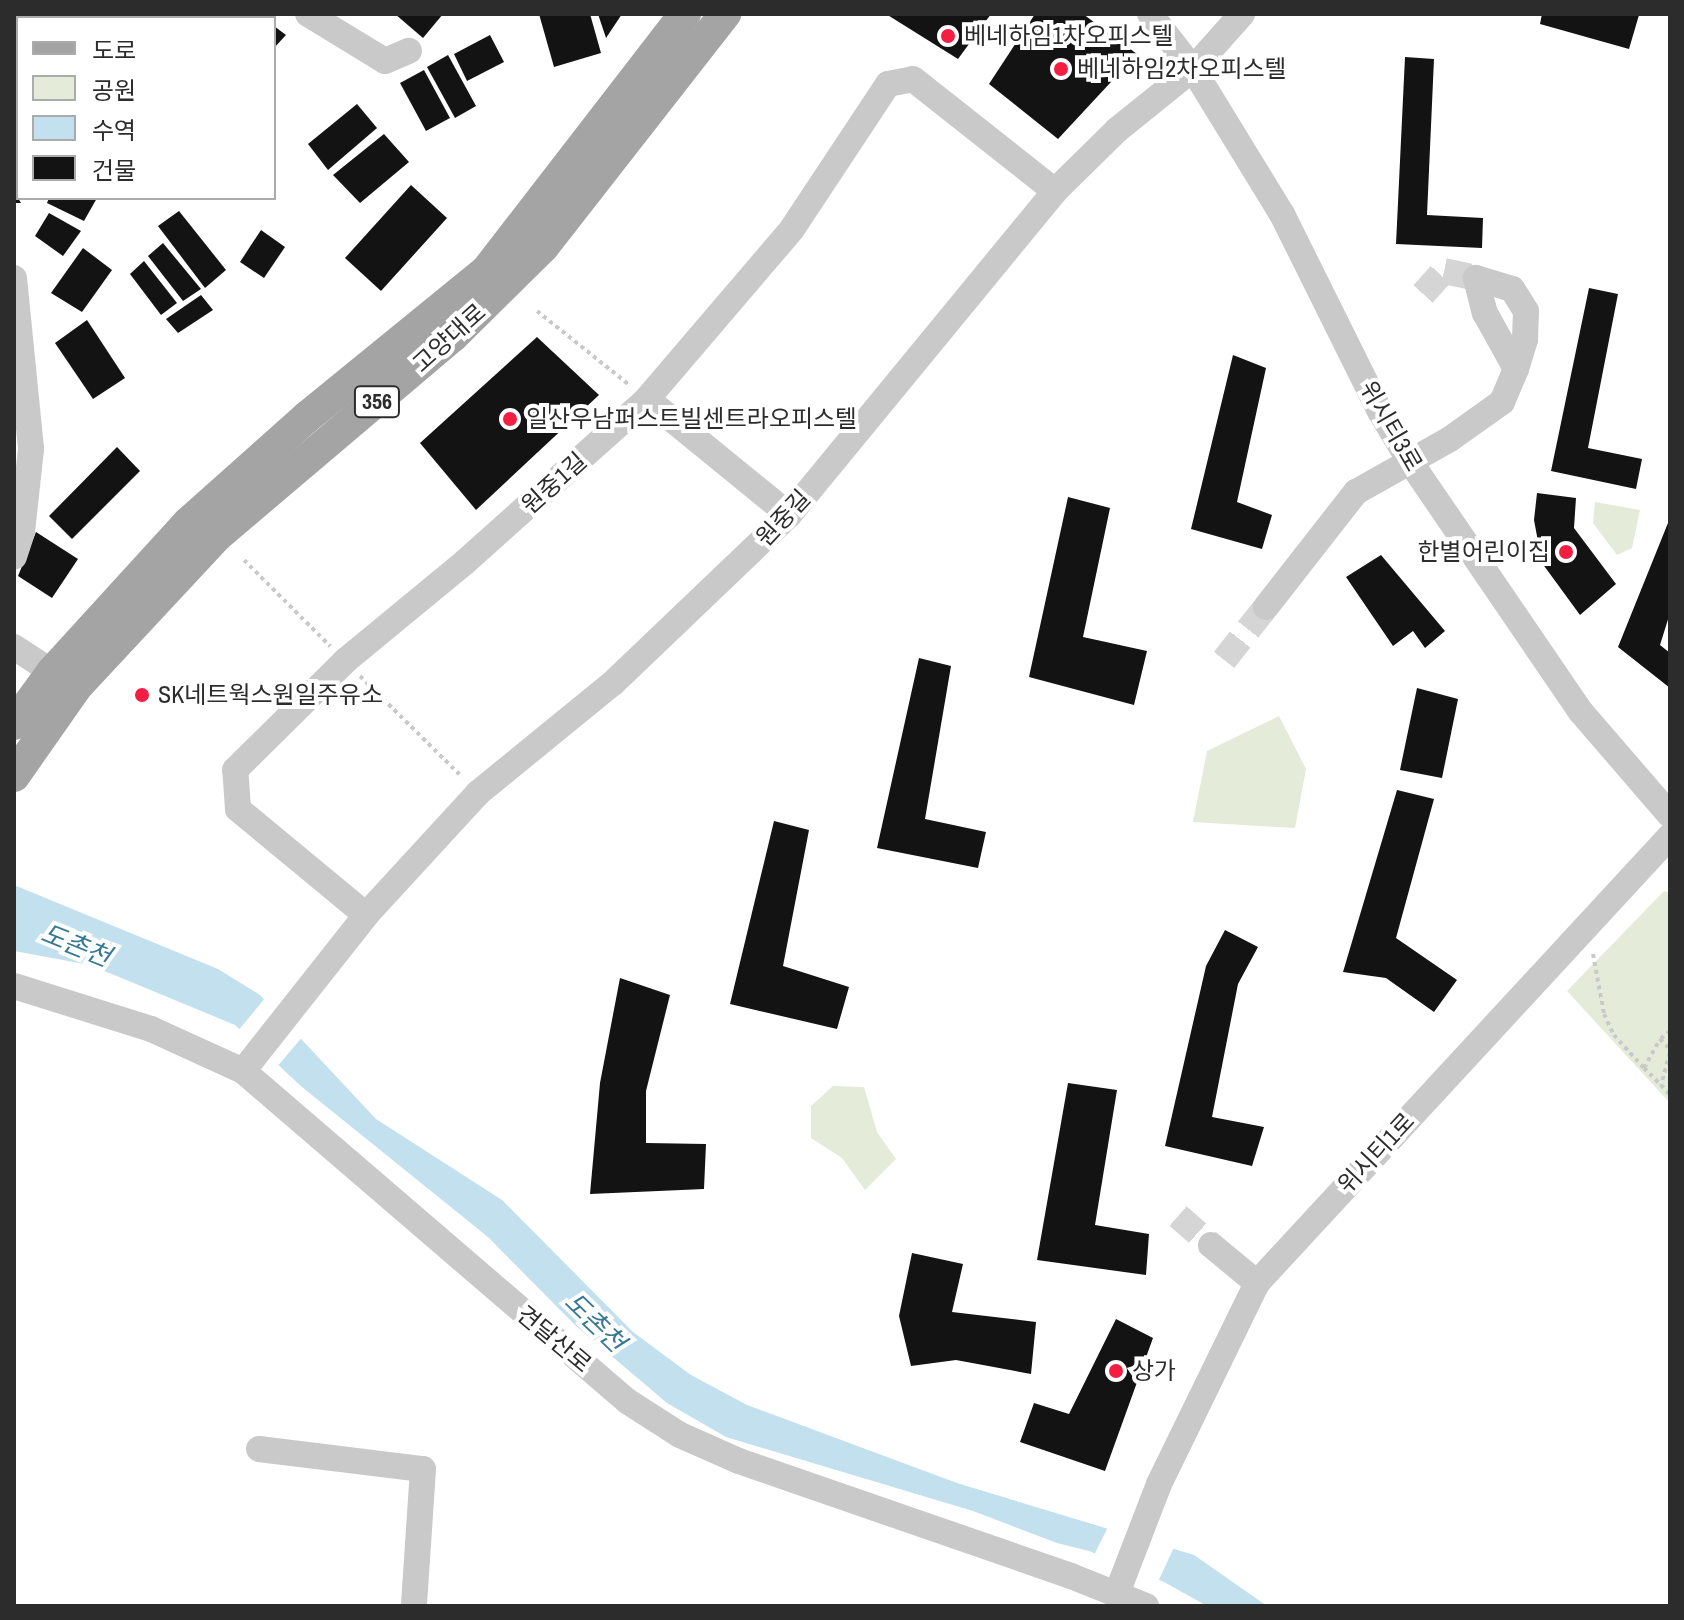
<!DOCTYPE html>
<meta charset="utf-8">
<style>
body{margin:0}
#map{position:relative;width:1684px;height:1620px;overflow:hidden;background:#fff;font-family:"Archivo Narrow","Noto Sans KR",sans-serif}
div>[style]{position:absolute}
.green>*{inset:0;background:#e4ebd8}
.water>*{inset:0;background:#c2e0ed}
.pier>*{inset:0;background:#fff}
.building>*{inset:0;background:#131313}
.minor-tunnel>*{height:26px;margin-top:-13px;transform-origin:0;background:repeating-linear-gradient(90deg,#d5d5d5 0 26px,transparent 0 39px)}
.path>*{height:4px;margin-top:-2px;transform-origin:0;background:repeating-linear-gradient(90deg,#c9c9c9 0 4px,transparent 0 8px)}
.minor>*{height:26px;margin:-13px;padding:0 13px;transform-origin:13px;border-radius:13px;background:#c9c9c9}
.major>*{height:32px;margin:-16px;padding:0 16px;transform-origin:16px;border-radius:16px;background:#a4a4a4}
.dots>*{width:22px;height:22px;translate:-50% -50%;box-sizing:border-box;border:4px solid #fff;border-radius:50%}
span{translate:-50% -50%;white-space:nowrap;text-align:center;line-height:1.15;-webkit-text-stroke:8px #fff;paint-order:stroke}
.shield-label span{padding:2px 6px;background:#fff;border:2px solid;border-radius:6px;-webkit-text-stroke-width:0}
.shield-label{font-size:22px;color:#2c2c2c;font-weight:700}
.poi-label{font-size:24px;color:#2c2c2c}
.left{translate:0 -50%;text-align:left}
.right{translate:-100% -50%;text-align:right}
.street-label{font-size:24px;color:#2c2c2c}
.water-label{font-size:26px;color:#347893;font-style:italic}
.frame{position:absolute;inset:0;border:16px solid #2c2c2c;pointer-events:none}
.legend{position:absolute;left:16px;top:16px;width:260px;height:184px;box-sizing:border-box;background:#fff;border:2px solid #ababab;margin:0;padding:10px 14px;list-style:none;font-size:24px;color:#2c2c2c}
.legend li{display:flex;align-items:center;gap:16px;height:40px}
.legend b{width:40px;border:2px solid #ababab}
</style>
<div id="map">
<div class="green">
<div style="clip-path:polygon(1595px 502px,1640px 510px,1632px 548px,1617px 555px,1593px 523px)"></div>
<div style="clip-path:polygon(1279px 716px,1306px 769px,1295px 828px,1193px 822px,1207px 751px)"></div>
<div style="clip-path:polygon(1664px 891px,1670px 893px,1670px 1103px,1567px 991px)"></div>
<div style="clip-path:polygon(833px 1086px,864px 1087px,877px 1132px,896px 1159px,865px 1190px,842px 1158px,811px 1138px,811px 1106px)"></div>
</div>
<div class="water">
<div style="clip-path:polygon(14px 885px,218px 969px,260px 995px,376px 1119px,502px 1200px,633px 1332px,691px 1375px,747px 1405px,957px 1483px,1194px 1555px,1267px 1606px,1207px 1606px,1164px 1582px,1089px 1551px,1057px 1543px,973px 1511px,726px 1437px,667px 1403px,575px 1325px,488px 1237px,302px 1087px,235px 1025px,90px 965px,14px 951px)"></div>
</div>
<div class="pier">
<div style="clip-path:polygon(267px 996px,304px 1035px,276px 1068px,237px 1032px)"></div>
<div style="clip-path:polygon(1109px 1525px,1175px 1545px,1157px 1584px,1093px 1557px)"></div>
</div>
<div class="building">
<div style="clip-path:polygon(32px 14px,87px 14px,92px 18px,36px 18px)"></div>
<div style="clip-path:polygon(395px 14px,443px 14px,423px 38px)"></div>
<div style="clip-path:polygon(539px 14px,590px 14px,601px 53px,554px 67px)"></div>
<div style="clip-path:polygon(598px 14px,622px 14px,606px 38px)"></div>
<div style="clip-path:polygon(886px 14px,991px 14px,958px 59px)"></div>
<div style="clip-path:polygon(1035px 14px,1083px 14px,1137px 54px,1058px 139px,989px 84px)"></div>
<div style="clip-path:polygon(1542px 14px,1634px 14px,1639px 15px,1629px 49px,1540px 24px)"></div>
<div style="clip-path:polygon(274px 26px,286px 35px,274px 48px)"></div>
<div style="clip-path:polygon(490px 35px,504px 62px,467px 81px,454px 54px)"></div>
<div style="clip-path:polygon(448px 55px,476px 106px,455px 118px,427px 67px)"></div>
<div style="clip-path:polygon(1405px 57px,1434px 59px,1427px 215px,1483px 218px,1482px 248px,1396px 244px)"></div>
<div style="clip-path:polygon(424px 70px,450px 118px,426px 131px,400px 83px)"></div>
<div style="clip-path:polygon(357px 104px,377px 128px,328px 170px,308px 144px)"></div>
<div style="clip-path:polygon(384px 134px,409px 162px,360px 203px,333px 175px)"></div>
<div style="clip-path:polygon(15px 183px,18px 198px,21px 203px,14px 203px)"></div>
<div style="clip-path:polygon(411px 185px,447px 218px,381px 291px,345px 258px)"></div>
<div style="clip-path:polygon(49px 198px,97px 198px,84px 221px,47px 203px)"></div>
<div style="clip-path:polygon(179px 211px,226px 270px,205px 288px,158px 226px)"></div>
<div style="clip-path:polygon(49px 213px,81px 231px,63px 256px,35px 236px)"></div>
<div style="clip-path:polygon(261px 230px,285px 247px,264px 278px,240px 262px)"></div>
<div style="clip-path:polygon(163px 243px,201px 289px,183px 301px,148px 256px)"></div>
<div style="clip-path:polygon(83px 248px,112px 270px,82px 312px,51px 293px)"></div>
<div style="clip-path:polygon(144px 261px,177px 303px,161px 315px,130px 274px)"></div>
<div style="clip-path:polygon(1589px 288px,1618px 294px,1588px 448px,1642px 459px,1636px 489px,1551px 471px)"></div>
<div style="clip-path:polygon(201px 295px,213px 310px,178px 333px,166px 319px)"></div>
<div style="clip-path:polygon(87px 320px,125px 378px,93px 399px,55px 343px)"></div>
<div style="clip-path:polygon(537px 337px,599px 395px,476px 510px,420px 443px)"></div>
<div style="clip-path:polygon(1233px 355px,1266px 368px,1237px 502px,1272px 515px,1262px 549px,1191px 529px)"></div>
<div style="clip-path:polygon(117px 447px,140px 471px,72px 539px,49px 516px)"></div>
<div style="clip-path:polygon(1537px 493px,1576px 498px,1574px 528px,1616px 584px,1580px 615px,1542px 563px,1534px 520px)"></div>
<div style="clip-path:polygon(1068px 497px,1110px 508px,1083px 637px,1147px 651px,1134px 705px,1029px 677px)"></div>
<div style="clip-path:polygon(1670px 518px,1670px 613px,1660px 645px,1670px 653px,1670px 688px,1618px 647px)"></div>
<div style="clip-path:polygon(36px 532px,78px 559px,52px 598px,18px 576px)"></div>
<div style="clip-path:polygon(1381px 555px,1445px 631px,1425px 648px,1413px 631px,1393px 646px,1346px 577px)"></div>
<div style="clip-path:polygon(919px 658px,951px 666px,925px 819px,986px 832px,978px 868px,877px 848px)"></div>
<div style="clip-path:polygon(1417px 688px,1458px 699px,1442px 778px,1400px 770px)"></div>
<div style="clip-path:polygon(1397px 790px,1434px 799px,1396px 938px,1457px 980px,1434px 1012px,1386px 978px,1343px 972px)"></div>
<div style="clip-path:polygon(774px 821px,809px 830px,783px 966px,849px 987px,837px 1029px,730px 1004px)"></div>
<div style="clip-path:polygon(1225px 930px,1258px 947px,1238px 984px,1212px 1117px,1264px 1127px,1252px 1166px,1165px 1146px,1206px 966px)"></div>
<div style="clip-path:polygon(620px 978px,670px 995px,646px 1091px,646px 1143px,706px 1144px,704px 1189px,590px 1194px,600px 1083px)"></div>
<div style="clip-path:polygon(1068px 1083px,1117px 1090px,1095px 1225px,1149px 1234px,1146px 1275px,1037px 1260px)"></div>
<div style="clip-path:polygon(912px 1253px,963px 1264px,952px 1312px,1036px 1322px,1031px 1374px,956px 1360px,911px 1366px,899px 1316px)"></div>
<div style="clip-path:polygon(1116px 1319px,1153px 1338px,1105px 1471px,1020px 1442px,1034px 1403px,1069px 1414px)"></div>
</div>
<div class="minor-tunnel">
<div style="left:1423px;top:294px;width:31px;rotate:-48deg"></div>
<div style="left:1444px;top:271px;width:33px;rotate:12deg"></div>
<div style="left:1224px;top:660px;width:68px;rotate:-51.6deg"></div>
<div style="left:1178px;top:1216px;width:44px;rotate:41.3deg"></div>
</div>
<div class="path">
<div style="left:537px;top:311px;width:117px;rotate:38.7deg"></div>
<div style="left:244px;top:560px;width:122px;rotate:45deg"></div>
<div style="left:360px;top:676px;width:144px;rotate:44.7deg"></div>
<div style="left:1593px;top:954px;width:61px;rotate:79.6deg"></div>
<div style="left:1604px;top:1014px;width:23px;rotate:65deg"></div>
<div style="left:1614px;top:1035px;width:45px;rotate:47.7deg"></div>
<div style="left:1644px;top:1068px;width:33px;rotate:-61deg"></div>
<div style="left:1670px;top:1031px;width:13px;rotate:141deg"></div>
<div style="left:1660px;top:1039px;width:14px;rotate:45deg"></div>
<div style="left:1670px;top:1053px;width:33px;rotate:106deg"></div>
<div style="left:1661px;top:1085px;width:13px;rotate:48deg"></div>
<div style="left:1644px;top:1068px;width:24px;rotate:45deg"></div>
</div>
<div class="minor">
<div style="left:134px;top:14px;width:6px;rotate:39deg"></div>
<div style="left:308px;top:14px;width:90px;rotate:31.4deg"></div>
<div style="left:385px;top:61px;width:26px;rotate:-23deg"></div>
<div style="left:1150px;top:14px;width:70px;rotate:52deg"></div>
<div style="left:1193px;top:69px;width:170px;rotate:58.5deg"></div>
<div style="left:1282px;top:214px;width:220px;rotate:63.6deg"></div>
<div style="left:1380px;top:411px;width:57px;rotate:59.4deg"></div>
<div style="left:1409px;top:460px;width:305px;rotate:55.7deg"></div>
<div style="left:1581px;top:712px;width:136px;rotate:49.2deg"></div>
<div style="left:227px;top:18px;width:6px;rotate:-45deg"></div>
<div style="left:14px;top:60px;width:5px;rotate:37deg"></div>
<div style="left:14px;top:278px;width:172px;rotate:84.3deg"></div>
<div style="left:31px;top:449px;width:83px;rotate:96.2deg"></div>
<div style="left:22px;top:532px;width:26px;rotate:108deg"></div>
<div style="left:647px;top:399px;width:183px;rotate:39.2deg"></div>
<div style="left:1266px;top:607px;width:146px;rotate:-52deg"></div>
<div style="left:1356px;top:492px;width:108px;rotate:-29.4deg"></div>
<div style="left:1450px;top:439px;width:64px;rotate:-35.4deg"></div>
<div style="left:1502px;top:402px;width:36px;rotate:-67deg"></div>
<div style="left:1516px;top:369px;width:31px;rotate:-73deg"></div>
<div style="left:1525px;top:339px;width:28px;rotate:-88deg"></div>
<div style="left:1526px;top:311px;width:26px;rotate:-122deg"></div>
<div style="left:1512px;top:289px;width:38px;rotate:-163deg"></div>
<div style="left:1476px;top:278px;width:36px;rotate:76deg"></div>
<div style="left:1485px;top:313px;width:64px;rotate:61deg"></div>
<div style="left:14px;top:647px;width:45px;rotate:33.3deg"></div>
<div style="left:366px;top:915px;width:166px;rotate:-140.4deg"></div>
<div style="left:238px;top:809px;width:39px;rotate:-94deg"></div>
<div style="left:235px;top:770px;width:155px;rotate:-44.7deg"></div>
<div style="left:345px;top:661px;width:156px;rotate:-39.5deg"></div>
<div style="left:465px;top:562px;width:244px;rotate:-41.8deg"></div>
<div style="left:647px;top:399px;width:223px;rotate:-49.5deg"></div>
<div style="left:792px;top:229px;width:174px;rotate:-56.5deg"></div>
<div style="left:888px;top:84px;width:25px;rotate:-11deg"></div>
<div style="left:913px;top:79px;width:181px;rotate:38.3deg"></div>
<div style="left:14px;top:986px;width:144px;rotate:17.4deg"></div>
<div style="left:151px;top:1029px;width:101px;rotate:24.5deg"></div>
<div style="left:243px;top:1071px;width:506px;rotate:40.67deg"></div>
<div style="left:627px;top:1401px;width:63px;rotate:32.7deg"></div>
<div style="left:680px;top:1435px;width:64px;rotate:23.8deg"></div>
<div style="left:739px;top:1461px;width:351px;rotate:19.1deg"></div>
<div style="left:1071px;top:1576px;width:81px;rotate:21.8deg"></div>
<div style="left:243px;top:1071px;width:199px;rotate:-51.7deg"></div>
<div style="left:366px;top:915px;width:166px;rotate:-47.4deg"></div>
<div style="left:478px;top:793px;width:174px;rotate:-39.2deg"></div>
<div style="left:613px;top:683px;width:243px;rotate:-43.7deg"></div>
<div style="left:789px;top:515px;width:419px;rotate:-50.6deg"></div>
<div style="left:1055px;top:191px;width:87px;rotate:-44.5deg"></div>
<div style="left:1117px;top:130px;width:97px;rotate:-38.8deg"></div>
<div style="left:1193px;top:69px;width:74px;rotate:-48.3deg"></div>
<div style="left:1211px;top:1245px;width:60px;rotate:39.6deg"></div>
<div style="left:259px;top:1449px;width:165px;rotate:7deg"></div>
<div style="left:423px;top:1469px;width:137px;rotate:93.8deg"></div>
<div style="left:1117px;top:1593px;width:117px;rotate:-68.9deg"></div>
<div style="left:1159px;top:1484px;width:224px;rotate:-64deg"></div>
<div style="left:1257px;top:1283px;width:609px;rotate:-47.26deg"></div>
</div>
<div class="major">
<div style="left:14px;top:724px;width:64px;rotate:-53.8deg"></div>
<div style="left:52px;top:672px;width:202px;rotate:-47.6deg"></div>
<div style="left:188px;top:523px;width:159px;rotate:-41.7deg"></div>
<div style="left:307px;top:417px;width:232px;rotate:-39.2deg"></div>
<div style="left:487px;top:270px;width:324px;rotate:-52.3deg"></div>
<div style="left:14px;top:776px;width:110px;rotate:-55deg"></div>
<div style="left:77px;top:686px;width:207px;rotate:-47deg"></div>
<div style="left:218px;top:535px;width:308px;rotate:-40.3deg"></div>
<div style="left:453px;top:336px;width:127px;rotate:-44.7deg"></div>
<div style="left:543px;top:247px;width:296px;rotate:-52deg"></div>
</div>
<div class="dots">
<div style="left:948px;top:36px;background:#f31e42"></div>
<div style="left:1061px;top:69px;background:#f31e42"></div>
<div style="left:510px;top:419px;background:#f31e42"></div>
<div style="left:1566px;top:552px;background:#f31e42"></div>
<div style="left:142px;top:695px;background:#f31e42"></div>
<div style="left:1116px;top:1371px;background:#f31e42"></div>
</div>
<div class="shield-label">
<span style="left:377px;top:402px">356</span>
</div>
<div class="poi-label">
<span class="left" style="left:964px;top:36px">베네하임1차오피스텔</span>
<span class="left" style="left:1077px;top:69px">베네하임2차오피스텔</span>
<span class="left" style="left:526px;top:419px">일산우남퍼스트빌센트라오피스텔</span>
<span class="right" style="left:1550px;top:552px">한별어린이집</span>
<span class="left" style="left:158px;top:695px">SK네트웍스원일주유소</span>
<span class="left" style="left:1132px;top:1371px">상가</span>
</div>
<div class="street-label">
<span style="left:449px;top:338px;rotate:-42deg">고양대로</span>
<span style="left:1391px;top:426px;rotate:60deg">위시티3로</span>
<span style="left:554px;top:483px;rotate:-42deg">원중1길</span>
<span style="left:783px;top:518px;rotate:-47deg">원중길</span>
<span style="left:1376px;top:1153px;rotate:-47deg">위시티1로</span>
<span style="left:554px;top:1339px;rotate:40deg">견달산로</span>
</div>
<div class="water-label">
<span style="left:76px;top:945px;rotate:22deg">도촌천</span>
<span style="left:595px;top:1322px;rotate:44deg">도촌천</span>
</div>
<div class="frame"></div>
<ul class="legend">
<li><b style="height:10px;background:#a4a4a4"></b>도로</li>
<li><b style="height:22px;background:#e4ebd8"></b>공원</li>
<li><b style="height:22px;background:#c2e0ed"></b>수역</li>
<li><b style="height:22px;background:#131313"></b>건물</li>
</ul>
</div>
